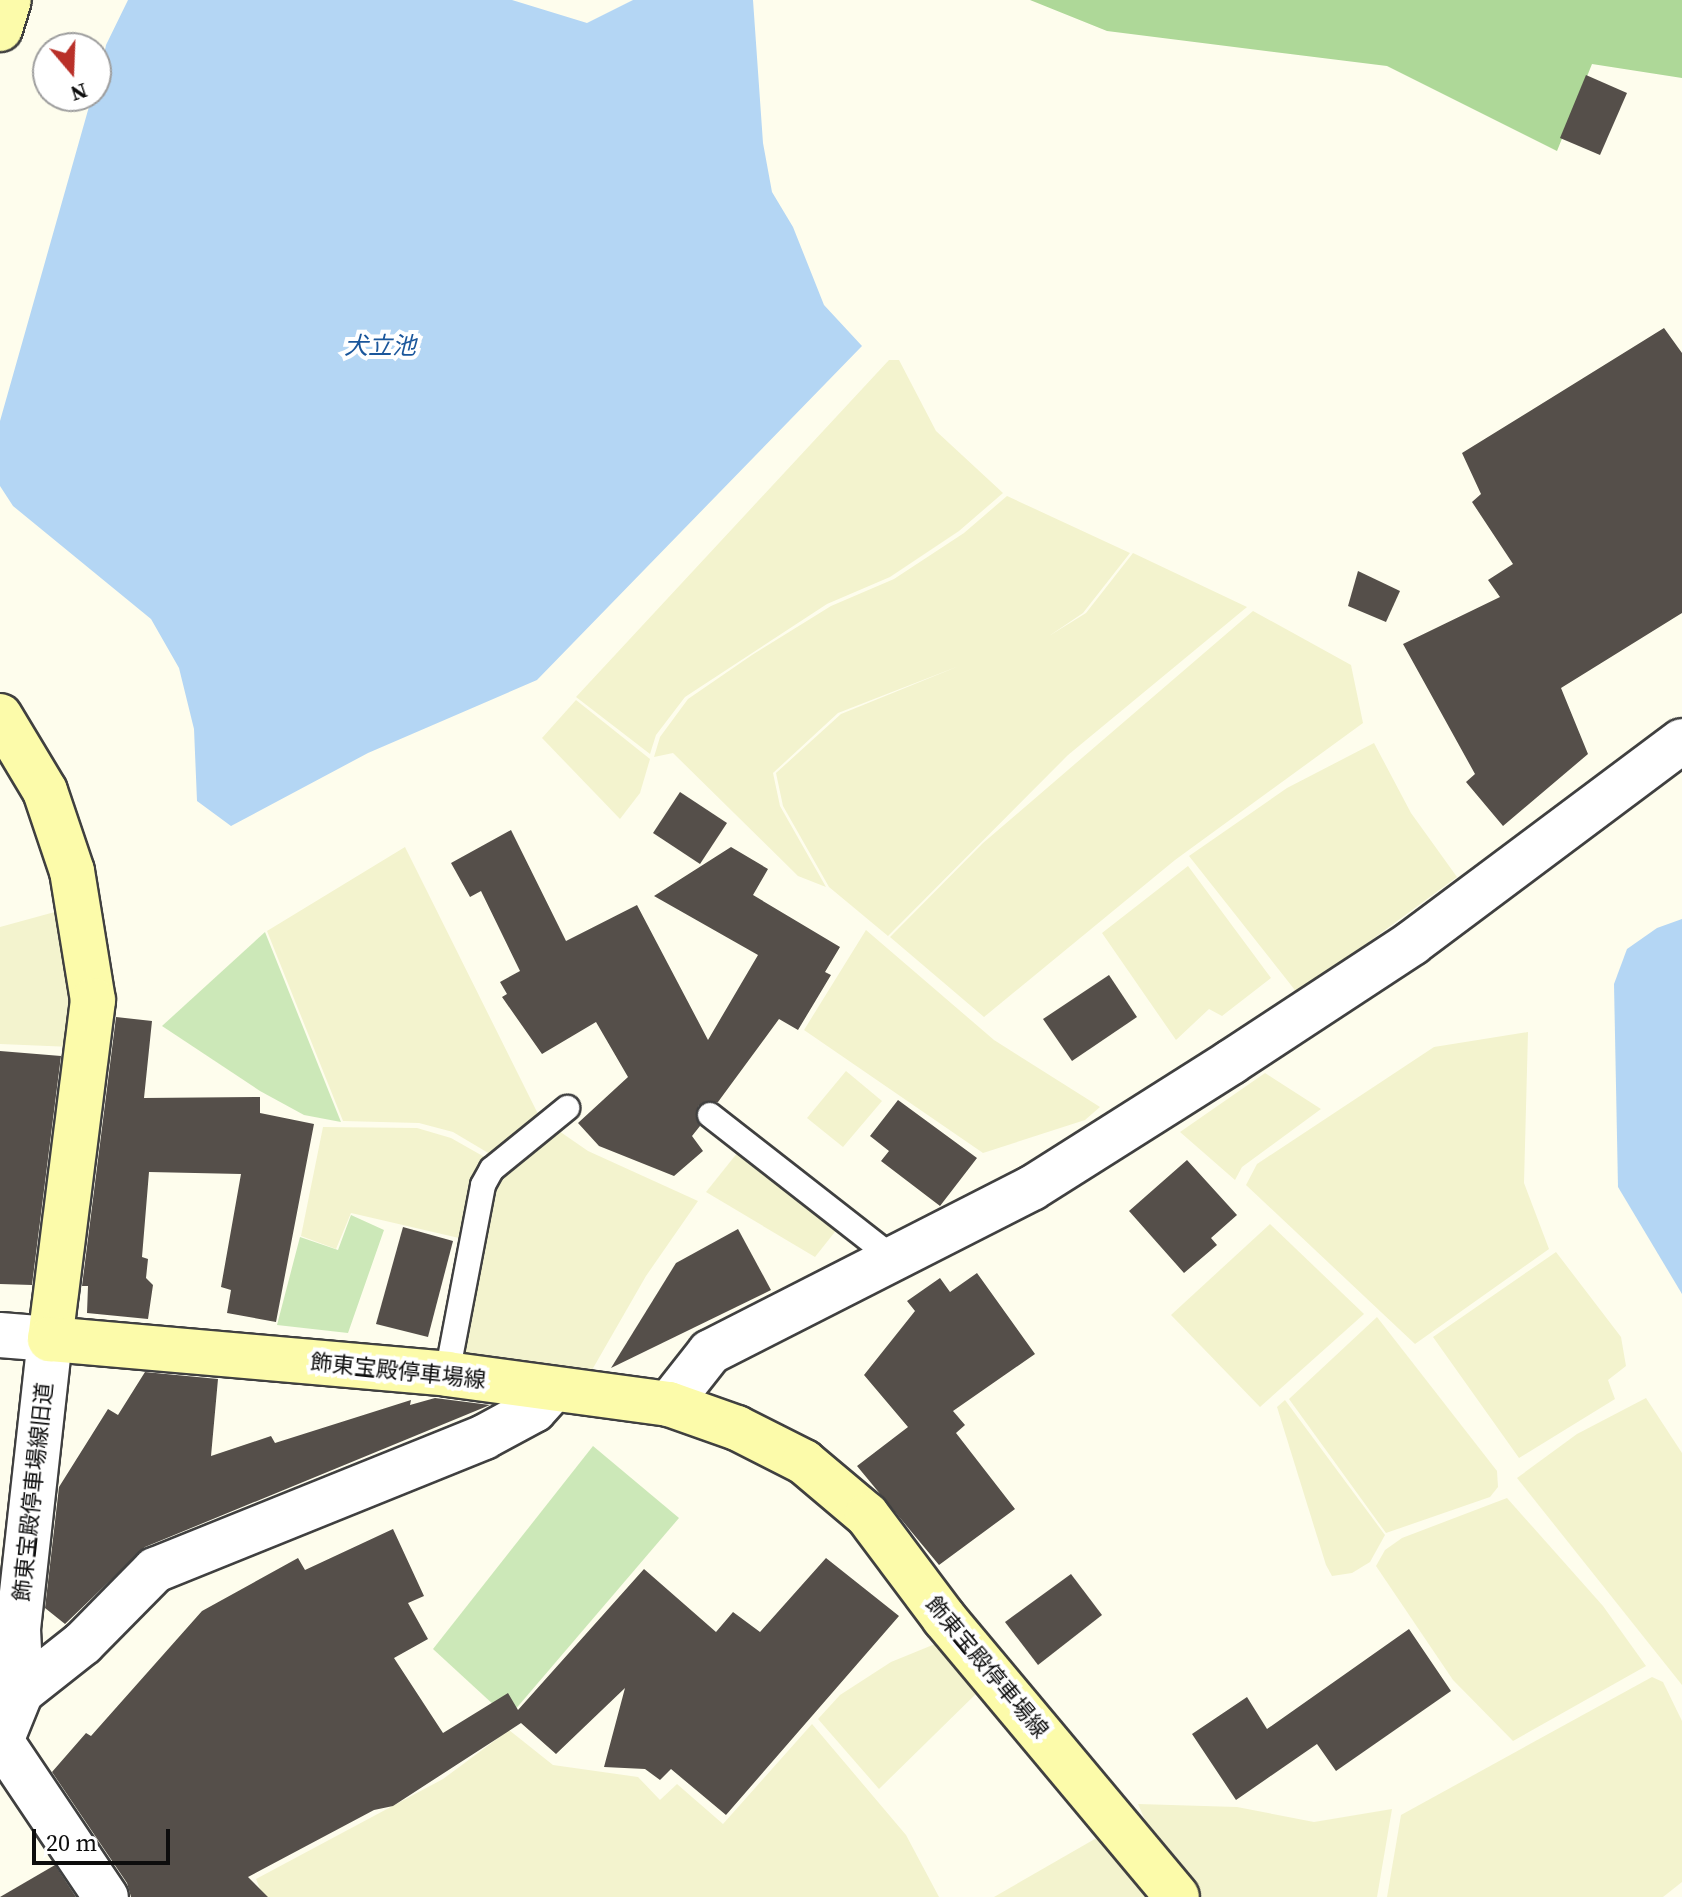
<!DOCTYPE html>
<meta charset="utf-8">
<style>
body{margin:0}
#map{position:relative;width:1682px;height:1897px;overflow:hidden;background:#fefded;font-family:"Source Serif 4","Noto Sans JP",serif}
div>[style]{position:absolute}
.farmland>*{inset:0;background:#f3f3ce}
.green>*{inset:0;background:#cce8b8}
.forest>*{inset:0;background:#aed898}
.water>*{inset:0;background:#b4d6f4}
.building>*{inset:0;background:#554f4a}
.roads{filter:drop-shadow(2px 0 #404040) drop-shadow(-2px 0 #404040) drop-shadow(0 2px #404040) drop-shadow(0 -2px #404040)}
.service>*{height:24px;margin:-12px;padding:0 12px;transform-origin:12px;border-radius:12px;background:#fff}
.minor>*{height:44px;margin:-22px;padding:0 22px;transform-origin:22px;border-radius:22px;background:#fff}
.secondary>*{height:44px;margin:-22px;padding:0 22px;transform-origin:22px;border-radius:22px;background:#fcfbaa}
span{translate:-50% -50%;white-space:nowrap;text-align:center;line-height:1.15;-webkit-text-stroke:8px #fff;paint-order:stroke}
.street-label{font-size:22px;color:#0d0d0d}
.water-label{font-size:24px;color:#1a569b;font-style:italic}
.north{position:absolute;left:32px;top:32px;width:80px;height:80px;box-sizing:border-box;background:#fff;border:2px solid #9e9e9e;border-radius:50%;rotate:161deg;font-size:22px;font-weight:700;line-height:32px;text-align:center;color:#0d0d0d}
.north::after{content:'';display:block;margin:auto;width:28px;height:36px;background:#b93029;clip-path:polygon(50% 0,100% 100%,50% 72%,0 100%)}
.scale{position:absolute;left:32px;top:1829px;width:138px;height:36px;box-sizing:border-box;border:4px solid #0d0d0d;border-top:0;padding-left:10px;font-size:24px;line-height:28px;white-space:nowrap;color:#0d0d0d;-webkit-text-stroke:6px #fff;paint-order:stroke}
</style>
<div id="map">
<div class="farmland">
<div style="clip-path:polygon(889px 360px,899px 360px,936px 431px,1003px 493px,959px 531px,890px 577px,827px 604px,685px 697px,656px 735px,650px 754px,576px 697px)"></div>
<div style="clip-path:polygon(1007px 496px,1130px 553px,1083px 613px,1049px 636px,1086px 613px,1133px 553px,1247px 607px,1068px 755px,888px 936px,829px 887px,783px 806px,776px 773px,841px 714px,959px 666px,838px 713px,773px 773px,780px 806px,826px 887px,798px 876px,673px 753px,654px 757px,660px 737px,688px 699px,752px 655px,831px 606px,894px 579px,964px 533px)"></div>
<div style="clip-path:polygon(1253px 611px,1351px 665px,1363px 723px,1175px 860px,984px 1017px,890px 937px,983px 843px)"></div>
<div style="clip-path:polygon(576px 700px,650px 759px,640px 793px,620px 819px,542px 738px)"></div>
<div style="clip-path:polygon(1374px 743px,1411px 813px,1457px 877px,1298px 994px,1189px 856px,1287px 788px)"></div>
<div style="clip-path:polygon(405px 847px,538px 1114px,490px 1154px,453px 1132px,419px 1123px,343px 1121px,267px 931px)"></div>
<div style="clip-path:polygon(1188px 866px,1271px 978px,1222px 1016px,1209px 1009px,1176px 1040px,1102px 933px)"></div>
<div style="clip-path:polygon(62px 910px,69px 937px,72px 1047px,0 1044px,0 927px)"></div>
<div style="clip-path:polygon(866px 930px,994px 1040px,1100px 1107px,1085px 1120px,983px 1153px,804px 1030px)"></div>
<div style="clip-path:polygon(1528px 1032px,1524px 1183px,1549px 1249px,1415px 1344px,1246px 1185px,1257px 1164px,1434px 1047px)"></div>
<div style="clip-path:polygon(846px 1071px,882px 1101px,843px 1147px,807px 1118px)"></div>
<div style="clip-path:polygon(1265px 1073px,1321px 1109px,1242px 1167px,1235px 1180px,1180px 1132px)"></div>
<div style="clip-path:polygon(323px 1127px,417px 1128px,451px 1138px,488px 1159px,473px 1176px,459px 1238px,351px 1213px,336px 1249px,301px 1236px)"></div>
<div style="clip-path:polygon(559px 1131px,588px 1151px,698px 1201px,646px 1276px,592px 1370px,464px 1355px,460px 1335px,498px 1183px)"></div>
<div style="clip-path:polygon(738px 1152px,838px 1228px,815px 1257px,706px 1192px)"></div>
<div style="clip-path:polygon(1270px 1224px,1364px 1314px,1260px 1407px,1171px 1315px)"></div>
<div style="clip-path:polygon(1556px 1252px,1621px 1337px,1626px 1366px,1608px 1380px,1615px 1399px,1519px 1458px,1433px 1337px)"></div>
<div style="clip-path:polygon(1377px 1317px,1497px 1471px,1498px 1487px,1490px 1497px,1386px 1533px,1289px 1399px)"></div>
<div style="clip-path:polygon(1646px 1398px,1682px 1453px,1682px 1685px,1517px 1478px,1577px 1434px)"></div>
<div style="clip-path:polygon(1285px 1400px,1385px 1535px,1370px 1562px,1352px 1573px,1332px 1576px,1326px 1565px,1277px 1407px)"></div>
<div style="clip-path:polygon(1507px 1498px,1603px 1606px,1646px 1666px,1513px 1741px,1453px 1680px,1376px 1566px,1385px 1550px,1402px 1538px)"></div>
<div style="clip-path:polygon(940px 1642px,982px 1688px,879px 1789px,818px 1719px,840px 1695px,891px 1662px)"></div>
<div style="clip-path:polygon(1652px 1677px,1663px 1682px,1682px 1721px,1682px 1882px,1663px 1897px,1387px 1897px,1401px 1815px)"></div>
<div style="clip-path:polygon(812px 1724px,906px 1835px,939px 1897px,254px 1897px,261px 1891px,256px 1879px,443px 1779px,509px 1730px,553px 1765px,638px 1777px,660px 1800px,677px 1784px,723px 1824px)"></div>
<div style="clip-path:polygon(1138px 1804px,1237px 1807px,1314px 1822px,1392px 1809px,1377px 1897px,1201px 1897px,1148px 1827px)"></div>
<div style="clip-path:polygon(1100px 1836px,1149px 1897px,994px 1897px)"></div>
</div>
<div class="green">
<div style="clip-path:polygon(265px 932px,341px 1122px,304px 1115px,260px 1091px,162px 1026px)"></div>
<div style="clip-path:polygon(351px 1215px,384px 1230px,348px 1333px,277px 1325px,300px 1237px,338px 1250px)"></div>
<div style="clip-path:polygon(593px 1446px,679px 1518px,508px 1718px,433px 1649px)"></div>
</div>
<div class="forest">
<div style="clip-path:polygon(1030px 0,1682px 0,1682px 78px,1592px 64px,1557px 151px,1387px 66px,1107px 31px)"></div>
</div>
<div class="water">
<div style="clip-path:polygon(128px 0,512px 0,587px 23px,633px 0,753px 0,763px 143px,772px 192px,793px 227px,824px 305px,862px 346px,537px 680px,368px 753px,231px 826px,197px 801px,194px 729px,179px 668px,151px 619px,13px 506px,0 486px,0 421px,92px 96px,96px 96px,106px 45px)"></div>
<div style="clip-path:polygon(1682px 919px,1682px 1294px,1618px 1187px,1614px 984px,1627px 949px,1657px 928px)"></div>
</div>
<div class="building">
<div style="clip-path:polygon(1586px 75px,1627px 93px,1600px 155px,1560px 138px)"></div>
<div style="clip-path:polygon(1664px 328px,1682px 353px,1682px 613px,1561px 688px,1588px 754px,1503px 826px,1466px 782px,1475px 774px,1403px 644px,1500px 597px,1488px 580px,1513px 564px,1472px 502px,1481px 494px,1462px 453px)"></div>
<div style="clip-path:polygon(1358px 571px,1400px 591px,1386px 622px,1348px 606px)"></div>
<div style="clip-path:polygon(680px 792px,727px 823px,700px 864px,653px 833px)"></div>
<div style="clip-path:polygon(511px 830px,566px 941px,637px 905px,708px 1040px,758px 955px,654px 896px,731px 847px,768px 869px,753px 895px,840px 947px,825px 972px,831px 975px,798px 1030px,779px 1019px,718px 1102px,698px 1106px,700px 1126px,692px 1136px,703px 1151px,674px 1176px,599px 1146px,578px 1123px,628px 1077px,596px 1022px,542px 1054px,502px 997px,507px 994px,500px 982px,520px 971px,481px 891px,470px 897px,451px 863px)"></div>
<div style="clip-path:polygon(1109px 975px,1137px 1017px,1072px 1061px,1043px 1019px)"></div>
<div style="clip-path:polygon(116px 1017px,152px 1021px,144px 1098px,260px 1097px,260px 1113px,314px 1124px,276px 1322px,227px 1313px,231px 1290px,221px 1287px,241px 1174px,149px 1172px,142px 1257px,148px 1259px,146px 1278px,153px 1285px,148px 1319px,87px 1313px,88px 1286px,82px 1286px)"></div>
<div style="clip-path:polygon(0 1051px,61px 1056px,32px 1285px,0 1284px)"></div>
<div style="clip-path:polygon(898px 1100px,977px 1158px,940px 1206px,881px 1161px,889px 1151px,870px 1136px)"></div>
<div style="clip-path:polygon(1187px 1160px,1237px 1215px,1211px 1238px,1217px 1245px,1184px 1273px,1129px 1211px)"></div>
<div style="clip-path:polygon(403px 1227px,453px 1241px,428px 1337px,376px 1324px)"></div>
<div style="clip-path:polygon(738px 1229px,771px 1290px,611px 1368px,676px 1263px)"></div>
<div style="clip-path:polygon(977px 1273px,1035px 1354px,953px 1411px,965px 1425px,956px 1433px,1015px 1509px,939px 1565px,857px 1466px,908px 1427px,864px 1375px,915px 1311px,907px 1301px,940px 1278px,950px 1292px)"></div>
<div style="clip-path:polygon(145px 1372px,218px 1379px,211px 1456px,271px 1436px,275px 1443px,411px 1400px,410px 1405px,435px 1398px,490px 1405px,145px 1547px,65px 1624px,45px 1608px,59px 1487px,108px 1409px,118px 1415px)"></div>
<div style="clip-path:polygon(393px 1529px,424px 1596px,408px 1603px,428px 1639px,394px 1658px,443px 1733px,508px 1693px,518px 1710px,644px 1569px,716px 1632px,733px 1612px,760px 1632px,826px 1558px,899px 1616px,726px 1815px,671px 1769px,660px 1780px,645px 1769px,604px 1767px,625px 1688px,556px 1754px,521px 1723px,393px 1806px,374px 1810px,248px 1877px,268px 1897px,131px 1897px,127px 1883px,52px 1772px,86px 1733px,91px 1736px,202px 1611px,298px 1558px,305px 1570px)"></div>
<div style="clip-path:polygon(1071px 1574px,1102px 1615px,1038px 1665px,1005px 1622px)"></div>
<div style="clip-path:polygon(1409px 1629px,1451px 1691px,1336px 1771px,1317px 1744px,1236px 1800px,1192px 1734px,1247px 1697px,1267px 1729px)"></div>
<div style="clip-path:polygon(55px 1865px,76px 1897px,0 1897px)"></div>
</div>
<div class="roads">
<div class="service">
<div style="left:710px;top:1115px;width:234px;rotate:38deg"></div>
<div style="left:447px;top:1374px;width:192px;rotate:-79.2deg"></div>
<div style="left:483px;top:1185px;width:18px;rotate:-61deg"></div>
<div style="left:492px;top:1169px;width:97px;rotate:-39.1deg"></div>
</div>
<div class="minor">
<div style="left:0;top:1335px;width:50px;rotate:4.6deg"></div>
<div style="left:50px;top:1339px;width:292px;rotate:96.3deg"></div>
<div style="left:18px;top:1629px;width:63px;rotate:87.3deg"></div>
<div style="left:21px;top:1692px;width:53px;rotate:112.2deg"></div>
<div style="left:1px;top:1741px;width:188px;rotate:56.1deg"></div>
<div style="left:669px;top:1404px;width:66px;rotate:-51.7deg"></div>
<div style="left:710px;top:1352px;width:361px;rotate:-27deg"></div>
<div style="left:1032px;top:1188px;width:236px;rotate:-32.3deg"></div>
<div style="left:1231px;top:1062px;width:217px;rotate:-33.3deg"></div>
<div style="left:1412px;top:943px;width:337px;rotate:-36.8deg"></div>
<div style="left:1px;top:1688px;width:20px;rotate:11deg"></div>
<div style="left:21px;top:1692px;width:79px;rotate:-38.3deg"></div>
<div style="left:83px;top:1643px;width:103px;rotate:-45.4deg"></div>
<div style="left:155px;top:1570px;width:355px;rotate:-22deg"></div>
<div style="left:484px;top:1437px;width:57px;rotate:-28.4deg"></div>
<div style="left:534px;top:1410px;width:28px;rotate:-48deg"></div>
</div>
<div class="secondary">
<div style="left:0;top:29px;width:30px;rotate:-73deg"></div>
<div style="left:0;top:716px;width:87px;rotate:59deg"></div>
<div style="left:45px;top:791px;width:84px;rotate:71.4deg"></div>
<div style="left:72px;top:871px;width:131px;rotate:80.8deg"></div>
<div style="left:93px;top:1000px;width:342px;rotate:97.2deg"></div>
<div style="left:50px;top:1339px;width:399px;rotate:5deg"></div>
<div style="left:447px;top:1374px;width:224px;rotate:7.7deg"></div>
<div style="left:669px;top:1404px;width:72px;rotate:19.4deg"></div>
<div style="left:737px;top:1428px;width:75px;rotate:26.9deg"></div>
<div style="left:804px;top:1462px;width:82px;rotate:40.1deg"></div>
<div style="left:867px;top:1515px;width:129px;rotate:53.2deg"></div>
<div style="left:944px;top:1618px;width:363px;rotate:50.1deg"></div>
</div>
</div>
<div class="street-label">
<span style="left:398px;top:1371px;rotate:6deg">飾東宝殿停車場線</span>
<span style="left:33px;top:1492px;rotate:-84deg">飾東宝殿停車場線旧道</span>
<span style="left:987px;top:1667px;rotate:50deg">飾東宝殿停車場線</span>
</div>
<div class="water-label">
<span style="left:380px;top:346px">犬立池</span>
</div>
<div class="north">N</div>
<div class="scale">20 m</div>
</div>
